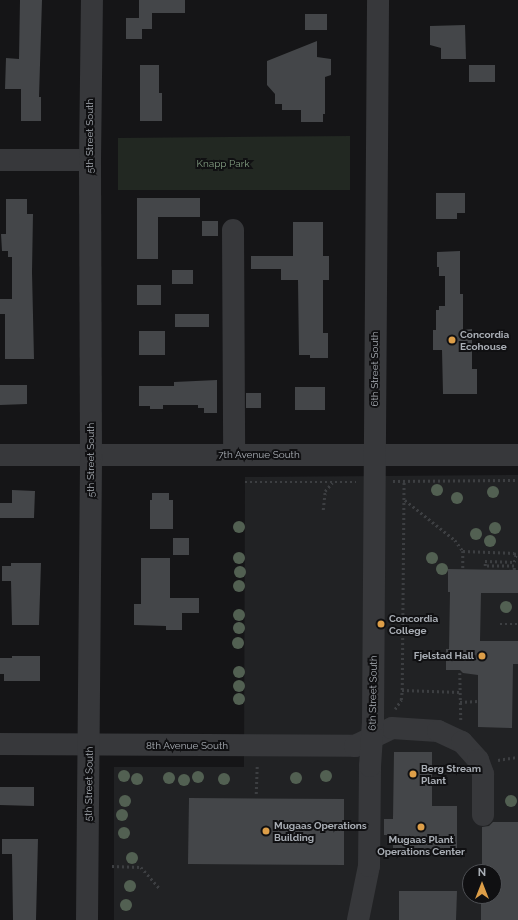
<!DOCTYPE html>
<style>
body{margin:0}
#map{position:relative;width:518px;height:920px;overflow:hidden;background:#151517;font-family:Raleway,sans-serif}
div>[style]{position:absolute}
.built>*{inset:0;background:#212224}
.green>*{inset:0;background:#222822}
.building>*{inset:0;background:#444649}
.path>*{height:2.5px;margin-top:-1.25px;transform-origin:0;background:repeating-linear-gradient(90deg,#3d3f42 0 2px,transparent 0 5px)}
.minor>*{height:22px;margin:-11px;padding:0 11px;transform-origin:11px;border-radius:11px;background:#37383b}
.trees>*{width:12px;height:12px;margin:-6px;border-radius:50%;background:#526052}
.dots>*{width:11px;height:11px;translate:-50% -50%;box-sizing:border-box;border:2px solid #101012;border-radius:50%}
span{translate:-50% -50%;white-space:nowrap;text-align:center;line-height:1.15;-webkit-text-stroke:4px #101012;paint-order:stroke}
.street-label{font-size:10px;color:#a9aeb5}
.park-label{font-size:10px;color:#839e82}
.poi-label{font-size:10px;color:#a9aeb5;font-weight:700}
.left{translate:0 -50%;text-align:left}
.right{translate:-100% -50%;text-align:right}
.north{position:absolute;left:462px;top:864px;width:40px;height:40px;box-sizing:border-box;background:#101012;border:1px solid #4d4f53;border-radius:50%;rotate:0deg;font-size:11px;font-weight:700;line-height:16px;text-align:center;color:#a9aeb5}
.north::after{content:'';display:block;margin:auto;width:14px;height:18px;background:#dd9e48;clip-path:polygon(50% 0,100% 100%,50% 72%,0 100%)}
</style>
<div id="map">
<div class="built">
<div style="clip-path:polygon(evenodd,518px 475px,518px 920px,114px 920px,114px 767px,244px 767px,245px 477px,518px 475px,470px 872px,494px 872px,494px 896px,470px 896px,470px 872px)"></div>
</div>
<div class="green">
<div style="clip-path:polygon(350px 136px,350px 190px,118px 190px,118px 138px)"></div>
</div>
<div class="building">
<div style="clip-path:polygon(20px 0,42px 0,39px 97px,41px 97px,41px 121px,21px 121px,21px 89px,5px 89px,6px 58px,19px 59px)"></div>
<div style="clip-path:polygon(139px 0,185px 0,185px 13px,152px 13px,152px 29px,142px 29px,142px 39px,126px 39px,126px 18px,139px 18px)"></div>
<div style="clip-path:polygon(305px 14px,327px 14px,327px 30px,305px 30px)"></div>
<div style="clip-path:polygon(465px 25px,466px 59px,441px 59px,441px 48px,430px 45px,430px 26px)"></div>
<div style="clip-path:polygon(317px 41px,317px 57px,331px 59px,331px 75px,325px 77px,325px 114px,323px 114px,323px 122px,301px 122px,301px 110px,282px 110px,282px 104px,275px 104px,275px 94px,267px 85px,267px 61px)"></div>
<div style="clip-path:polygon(140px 65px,159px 65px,159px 93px,162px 93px,162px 121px,140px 121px)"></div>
<div style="clip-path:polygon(469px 65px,495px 65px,495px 82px,469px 82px)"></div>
<div style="clip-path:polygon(436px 193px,465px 193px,465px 213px,457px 213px,457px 219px,436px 219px)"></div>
<div style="clip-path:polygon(137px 198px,200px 198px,200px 217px,158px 217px,158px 259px,137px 259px)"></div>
<div style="clip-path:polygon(6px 199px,27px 199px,27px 214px,33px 214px,32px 272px,34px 359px,5px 359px,5px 314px,0 314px,0 299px,12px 299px,12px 257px,8px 257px,8px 251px,2px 251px,1px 234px,6px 234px)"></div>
<div style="clip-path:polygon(202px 221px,218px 221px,218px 236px,202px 236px)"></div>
<div style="clip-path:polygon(293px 222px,323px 222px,323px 256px,329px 256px,329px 280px,323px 280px,323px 333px,328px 333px,328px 358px,310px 358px,310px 355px,299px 355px,298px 280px,281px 280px,281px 269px,251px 269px,251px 256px,293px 256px)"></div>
<div style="clip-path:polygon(460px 251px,460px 294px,463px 294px,463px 330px,472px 329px,472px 369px,477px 369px,477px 394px,443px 394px,442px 350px,433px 350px,433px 330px,436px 330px,436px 310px,439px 310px,439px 306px,445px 306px,445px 276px,439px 276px,439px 267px,437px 267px,437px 252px)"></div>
<div style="clip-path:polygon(172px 270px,193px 270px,193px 284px,172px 284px)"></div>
<div style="clip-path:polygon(137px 285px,161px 285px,161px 305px,137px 305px)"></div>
<div style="clip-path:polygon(175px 314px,209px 314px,209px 327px,175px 327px)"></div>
<div style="clip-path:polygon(139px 331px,165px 331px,165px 355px,139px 355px)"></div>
<div style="clip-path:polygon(217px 380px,217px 413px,204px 413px,204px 408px,198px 408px,198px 405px,163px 405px,163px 409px,150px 409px,150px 406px,139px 406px,139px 386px,174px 386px,174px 382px)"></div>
<div style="clip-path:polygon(0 385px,27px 385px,27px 404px,0 405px)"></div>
<div style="clip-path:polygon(295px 387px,325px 387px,325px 410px,295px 410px)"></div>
<div style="clip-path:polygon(246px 393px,261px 393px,261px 408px,246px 408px)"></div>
<div style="clip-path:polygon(12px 490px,35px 491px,34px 518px,0 518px,0 503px,12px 503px)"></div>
<div style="clip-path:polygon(152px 493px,169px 493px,169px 500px,173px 500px,173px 529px,150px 529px,150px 500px,152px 500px)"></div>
<div style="clip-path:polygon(173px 538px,189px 538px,189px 555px,173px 555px)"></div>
<div style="clip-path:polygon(141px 558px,170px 558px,170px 598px,199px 598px,199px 613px,182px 613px,182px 630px,166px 630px,166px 626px,134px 625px,134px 604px,141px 604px)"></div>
<div style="clip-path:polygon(11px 563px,41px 563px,39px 625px,12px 625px,11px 581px,2px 581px,2px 566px,11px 566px)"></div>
<div style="clip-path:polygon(448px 569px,518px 570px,518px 593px,481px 593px,480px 641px,518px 641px,518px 664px,513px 664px,512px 728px,478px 727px,478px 675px,463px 673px,460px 670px,446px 670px,446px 649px,449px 649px,450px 592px,448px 592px)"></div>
<div style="clip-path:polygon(12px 656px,40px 656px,40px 681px,4px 681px,4px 674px,0 674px,0 658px,12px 658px)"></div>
<div style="clip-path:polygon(394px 752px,432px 752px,432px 806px,457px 806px,457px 852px,393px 852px,393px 835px,384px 835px,384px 819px,393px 819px)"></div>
<div style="clip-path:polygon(0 787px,34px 787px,34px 806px,0 805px)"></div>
<div style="clip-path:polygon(189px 798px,344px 799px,344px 865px,188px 864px)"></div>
<div style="clip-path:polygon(493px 822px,518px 822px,518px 920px,481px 920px,481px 896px,494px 896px,494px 872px,482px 872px,482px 827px,489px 826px)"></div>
<div style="clip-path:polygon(2px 839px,38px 839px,36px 920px,13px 920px,12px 854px,2px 854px)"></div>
<div style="clip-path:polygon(399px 891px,457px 891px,456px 920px,399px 920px)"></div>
</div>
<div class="path">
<div style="left:393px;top:481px;width:125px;rotate:-0.5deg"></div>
<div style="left:245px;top:482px;width:111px"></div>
<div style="left:405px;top:500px;width:64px;rotate:38.7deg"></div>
<div style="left:455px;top:540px;width:14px;rotate:54deg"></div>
<div style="left:463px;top:551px;width:51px;rotate:2.2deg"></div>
<div style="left:514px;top:553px;width:4px;rotate:27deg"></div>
<div style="left:323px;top:510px;width:19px;rotate:-84deg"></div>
<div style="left:325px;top:491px;width:11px;rotate:-49deg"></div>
<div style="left:463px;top:551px;width:18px;rotate:90deg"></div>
<div style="left:514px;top:570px;width:4px;rotate:-90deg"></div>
<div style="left:514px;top:566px;width:29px;rotate:180deg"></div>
<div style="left:485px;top:566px;width:5px;rotate:-90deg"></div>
<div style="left:485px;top:561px;width:29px;rotate:2deg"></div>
<div style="left:514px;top:562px;width:8px;rotate:-76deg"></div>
<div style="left:500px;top:624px;width:18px"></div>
<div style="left:460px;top:673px;width:48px;rotate:88.8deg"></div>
<div style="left:402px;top:690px;width:58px;rotate:2deg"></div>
<div style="left:460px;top:702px;width:18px;rotate:-3deg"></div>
<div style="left:395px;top:709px;width:11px;rotate:-56deg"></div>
<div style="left:401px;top:700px;width:10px;rotate:-84deg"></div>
<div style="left:402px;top:690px;width:209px;rotate:-89.5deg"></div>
<div style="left:498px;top:760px;width:20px;rotate:-9deg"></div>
<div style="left:256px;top:794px;width:29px;rotate:-88deg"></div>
<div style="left:112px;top:866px;width:29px;rotate:2deg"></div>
<div style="left:141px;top:867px;width:29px;rotate:49deg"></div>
</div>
<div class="minor">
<div style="left:0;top:160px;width:90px"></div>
<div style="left:233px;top:230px;width:225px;rotate:89.7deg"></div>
<div style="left:0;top:455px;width:518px"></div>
<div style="left:0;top:744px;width:355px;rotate:0.3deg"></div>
<div style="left:355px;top:746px;width:41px;rotate:-25.9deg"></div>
<div style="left:392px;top:728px;width:46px;rotate:3.7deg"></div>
<div style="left:438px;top:731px;width:26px;rotate:25deg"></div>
<div style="left:462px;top:742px;width:24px;rotate:48deg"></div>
<div style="left:478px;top:760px;width:15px;rotate:70deg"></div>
<div style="left:483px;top:774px;width:41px;rotate:90deg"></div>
<div style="left:87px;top:920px;width:466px;rotate:-89.5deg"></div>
<div style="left:91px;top:454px;width:294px;rotate:-90.2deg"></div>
<div style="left:90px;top:160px;width:160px;rotate:-89.3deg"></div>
<div style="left:358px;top:920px;width:55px;rotate:-78.5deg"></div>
<div style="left:369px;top:866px;width:100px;rotate:-89.4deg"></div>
<div style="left:370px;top:766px;width:44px;rotate:-86.1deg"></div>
<div style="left:373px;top:722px;width:722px;rotate:-89.6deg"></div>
</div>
<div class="trees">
<div style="left:437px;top:490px"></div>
<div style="left:493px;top:492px"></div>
<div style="left:457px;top:498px"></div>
<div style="left:239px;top:527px"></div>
<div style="left:495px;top:528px"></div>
<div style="left:476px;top:534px"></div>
<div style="left:490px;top:541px"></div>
<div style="left:239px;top:558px"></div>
<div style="left:432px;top:558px"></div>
<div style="left:442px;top:569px"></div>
<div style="left:240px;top:572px"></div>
<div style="left:239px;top:586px"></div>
<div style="left:506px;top:607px"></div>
<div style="left:239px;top:615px"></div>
<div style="left:239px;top:628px"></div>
<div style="left:238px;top:643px"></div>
<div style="left:239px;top:672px"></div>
<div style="left:239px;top:686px"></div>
<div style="left:239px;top:699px"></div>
<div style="left:124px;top:776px"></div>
<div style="left:326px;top:776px"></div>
<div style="left:198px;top:777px"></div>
<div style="left:169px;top:778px"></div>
<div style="left:296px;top:778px"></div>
<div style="left:137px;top:779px"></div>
<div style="left:224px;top:779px"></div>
<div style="left:184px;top:780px"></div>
<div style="left:125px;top:801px"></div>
<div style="left:511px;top:801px"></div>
<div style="left:122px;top:815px"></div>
<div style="left:124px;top:833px"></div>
<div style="left:132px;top:858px"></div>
<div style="left:130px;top:886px"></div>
<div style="left:126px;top:905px"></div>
</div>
<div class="dots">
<div style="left:452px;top:340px;background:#dd9e48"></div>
<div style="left:381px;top:624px;background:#dd9e48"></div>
<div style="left:482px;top:656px;background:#dd9e48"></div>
<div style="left:413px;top:774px;background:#dd9e48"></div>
<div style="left:421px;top:827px;background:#dd9e48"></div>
<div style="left:266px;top:831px;background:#dd9e48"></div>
</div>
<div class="street-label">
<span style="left:90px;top:136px;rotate:-90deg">5th Street South</span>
<span style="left:375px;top:369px;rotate:-90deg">6th Street South</span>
<span style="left:259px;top:455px">7th Avenue South</span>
<span style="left:91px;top:460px;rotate:-90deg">5th Street South</span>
<span style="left:373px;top:693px;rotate:-89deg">6th Street South</span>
<span style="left:187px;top:746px">8th Avenue South</span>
<span style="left:89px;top:784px;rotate:-89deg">5th Street South</span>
</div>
<div class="park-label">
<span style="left:223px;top:164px">Knapp Park</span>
</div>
<div class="poi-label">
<span class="left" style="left:460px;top:340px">Concordia<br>Ecohouse</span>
<span class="left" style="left:389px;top:624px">Concordia<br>College</span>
<span class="right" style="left:474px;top:656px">Fjelstad Hall</span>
<span class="left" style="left:421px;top:774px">Berg Stream<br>Plant</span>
<span class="left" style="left:274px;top:831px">Mugaas Operations<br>Building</span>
<span style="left:421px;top:845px">Mugaas Plant<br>Operations Center</span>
</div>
<div class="north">N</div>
</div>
